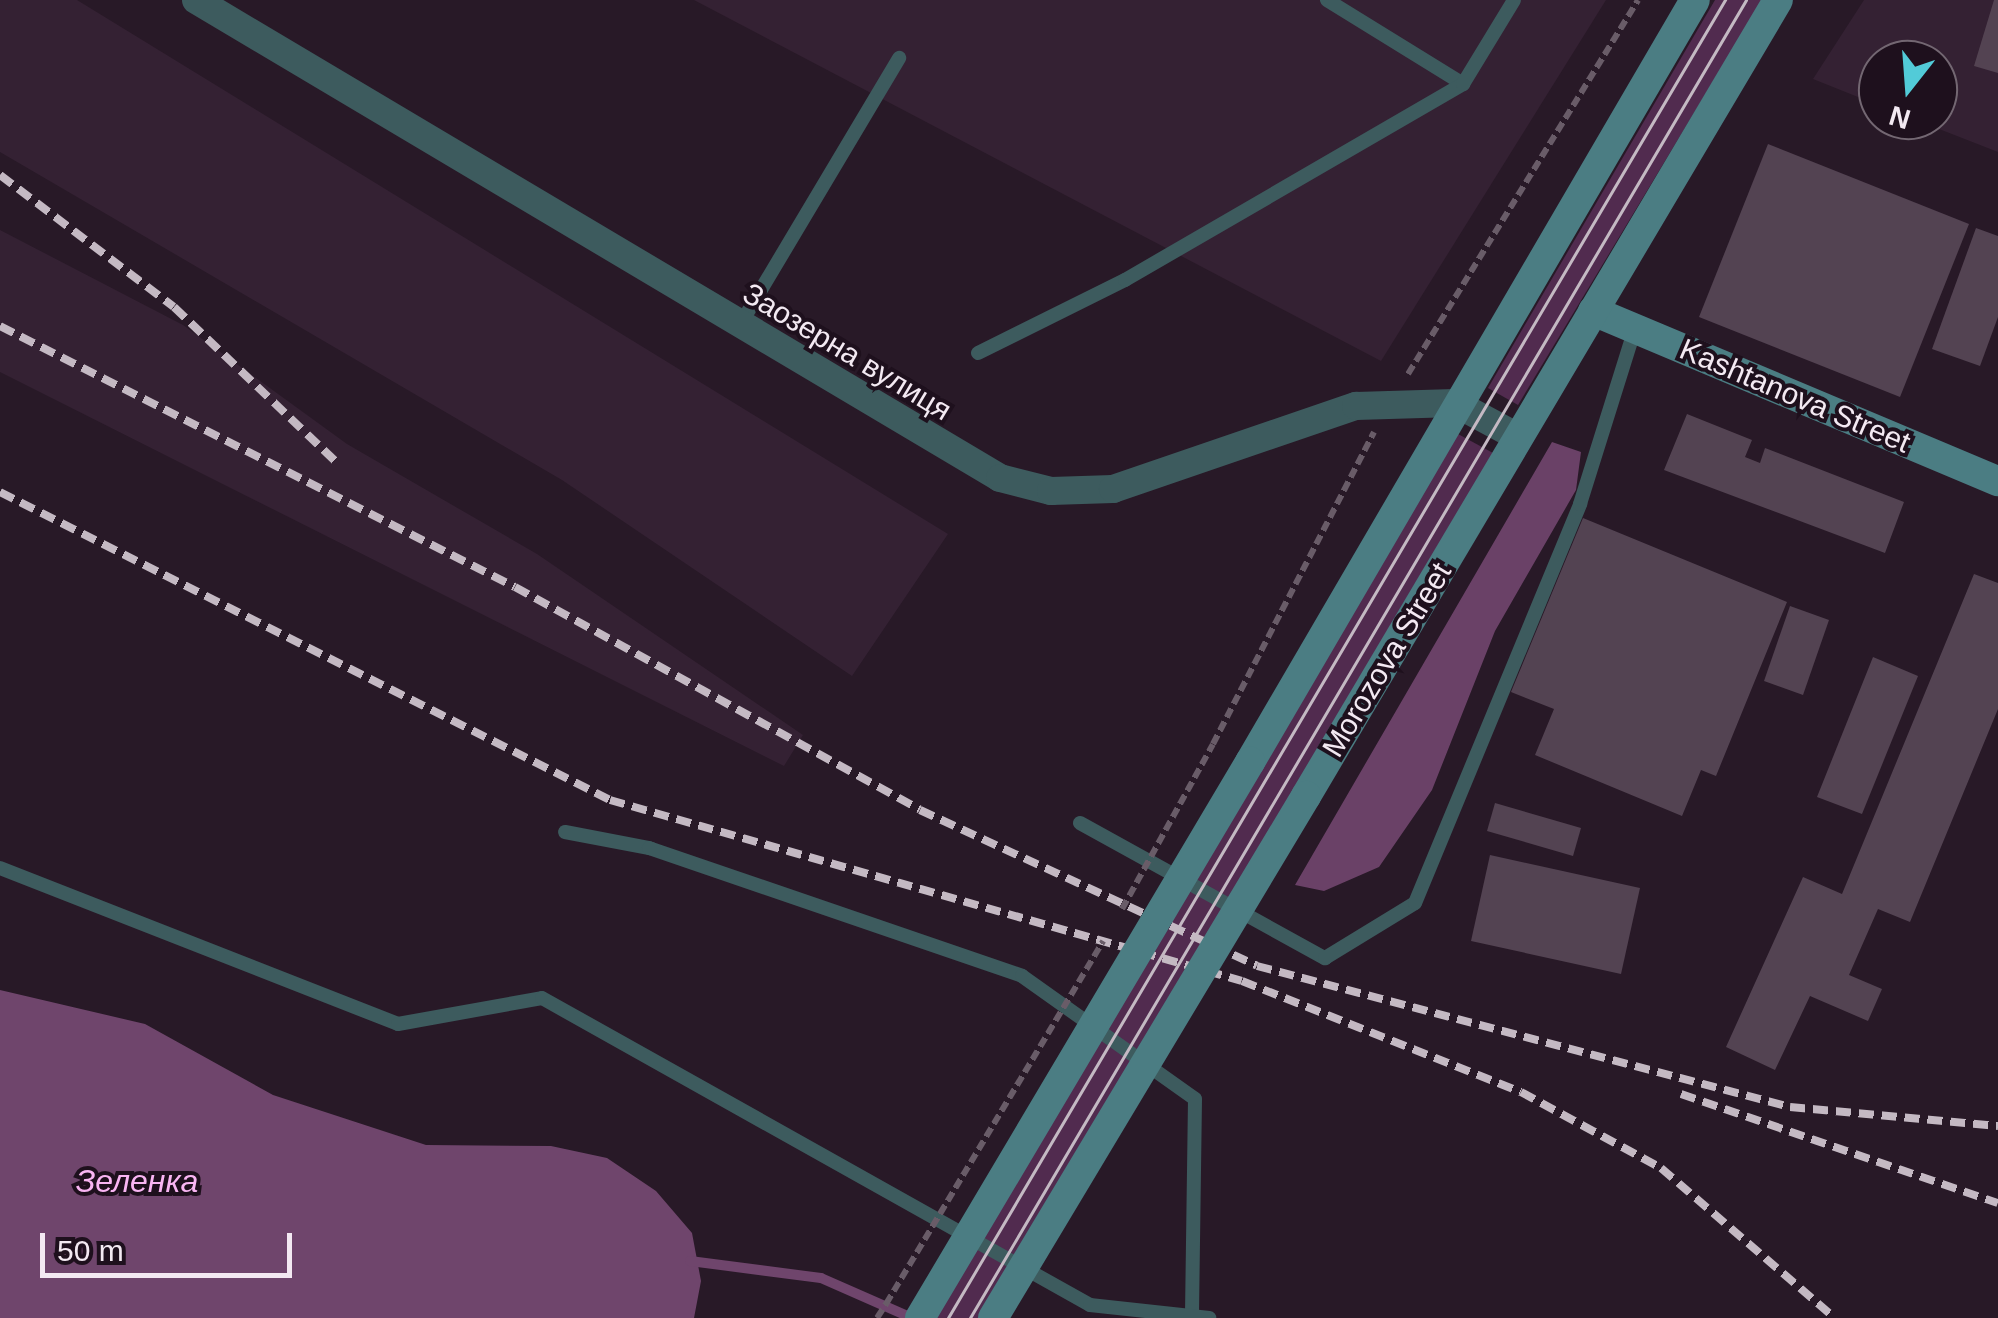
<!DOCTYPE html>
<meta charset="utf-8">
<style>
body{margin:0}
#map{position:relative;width:1998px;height:1318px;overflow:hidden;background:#281927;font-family:Helvetica,sans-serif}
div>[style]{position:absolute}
.built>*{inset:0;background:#342133}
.green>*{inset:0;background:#512b4f}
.forest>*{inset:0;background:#6a4167}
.water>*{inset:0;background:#6f456c}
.stream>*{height:10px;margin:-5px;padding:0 5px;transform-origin:5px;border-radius:5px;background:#6f456c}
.building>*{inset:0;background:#534352}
.path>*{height:6px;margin-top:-3px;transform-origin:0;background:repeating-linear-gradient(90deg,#695c68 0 10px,transparent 0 15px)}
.lane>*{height:14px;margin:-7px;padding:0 7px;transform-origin:7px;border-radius:7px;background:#3d5b5e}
.street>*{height:28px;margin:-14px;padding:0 14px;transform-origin:14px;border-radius:14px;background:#3d5b5e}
.secondary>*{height:30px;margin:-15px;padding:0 15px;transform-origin:15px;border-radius:15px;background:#4b7d83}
.tram>*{height:2.5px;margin:-1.25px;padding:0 1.25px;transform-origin:1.25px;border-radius:1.25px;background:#c4b9c3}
.rail>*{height:8px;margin-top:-4px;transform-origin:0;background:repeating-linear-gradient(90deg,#c4b9c3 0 15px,transparent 0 23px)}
.path-bridge>*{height:6px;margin-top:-3px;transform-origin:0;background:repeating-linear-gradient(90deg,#695c68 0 10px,transparent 0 15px)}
.secondary-bridge>*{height:30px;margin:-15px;padding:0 15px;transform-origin:15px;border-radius:15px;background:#4b7d83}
span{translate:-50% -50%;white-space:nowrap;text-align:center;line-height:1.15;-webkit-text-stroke:8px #1e101d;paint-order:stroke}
.street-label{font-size:30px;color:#f3e9f2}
.water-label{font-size:32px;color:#f9b5f3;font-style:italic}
.north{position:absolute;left:1858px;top:40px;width:100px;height:100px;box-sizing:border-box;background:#1e101d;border:2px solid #736772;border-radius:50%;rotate:197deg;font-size:28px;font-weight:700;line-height:40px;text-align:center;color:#f3e9f2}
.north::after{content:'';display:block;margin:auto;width:35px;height:45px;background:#52cbd8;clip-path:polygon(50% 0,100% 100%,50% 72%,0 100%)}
.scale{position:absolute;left:40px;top:1233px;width:252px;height:45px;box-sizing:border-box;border:5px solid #f3e9f2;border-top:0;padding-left:12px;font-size:30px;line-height:35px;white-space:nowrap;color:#f3e9f2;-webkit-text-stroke:8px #1e101d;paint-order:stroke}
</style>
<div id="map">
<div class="built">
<div style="clip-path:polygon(0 0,77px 0,948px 534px,852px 676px,562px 480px,0 152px)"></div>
<div style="clip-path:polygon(694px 0,1606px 0,1381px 361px)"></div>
<div style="clip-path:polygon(1864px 0,1998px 0,1998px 152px,1916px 120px,1938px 120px,1938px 60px,1878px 60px,1878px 105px,1813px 79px)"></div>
<div style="clip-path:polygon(0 230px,183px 325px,347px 444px,537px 554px,803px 735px,784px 766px,0 372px)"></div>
</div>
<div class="green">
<div style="clip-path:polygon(1715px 0,1762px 0,1518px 405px,1488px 388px)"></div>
<div style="clip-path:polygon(1458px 434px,1493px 453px,984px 1318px,936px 1318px)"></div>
</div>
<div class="forest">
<div style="clip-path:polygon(1552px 442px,1581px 452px,1576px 490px,1495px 631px,1432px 790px,1379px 867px,1324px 891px,1295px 885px)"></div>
</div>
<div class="water">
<div style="clip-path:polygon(0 990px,145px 1024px,273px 1095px,426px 1145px,551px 1146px,607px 1158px,656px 1191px,692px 1233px,701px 1281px,694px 1318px,0 1318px)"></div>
</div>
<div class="stream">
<div style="left:690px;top:1261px;width:132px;rotate:7.4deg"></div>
<div style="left:821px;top:1278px;width:99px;rotate:23.7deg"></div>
</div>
<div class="building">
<div style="clip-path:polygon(1994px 0,1998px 0,1998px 73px,1974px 66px)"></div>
<div style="clip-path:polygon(1768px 144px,1969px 224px,1900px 397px,1699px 317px)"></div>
<div style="clip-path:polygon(1976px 228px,1998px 236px,1998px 317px,1980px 366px,1932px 349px)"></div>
<div style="clip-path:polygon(1687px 414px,1752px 440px,1745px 457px,1760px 463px,1765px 448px,1904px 502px,1885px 553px,1664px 470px)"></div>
<div style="clip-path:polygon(1583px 518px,1787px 602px,1716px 776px,1701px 770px,1682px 816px,1535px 755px,1554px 709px,1511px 692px)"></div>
<div style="clip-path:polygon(1974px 574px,1998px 583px,1998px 709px,1910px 922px,1878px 909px,1849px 975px,1882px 989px,1868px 1021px,1810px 996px,1775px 1070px,1726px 1047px,1803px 877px,1842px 894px)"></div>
<div style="clip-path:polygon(1790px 606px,1829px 620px,1803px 695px,1764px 681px)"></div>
<div style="clip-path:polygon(1873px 657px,1918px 676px,1862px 814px,1817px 797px)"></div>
<div style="clip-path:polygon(1495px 803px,1581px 828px,1573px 856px,1487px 831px)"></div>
<div style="clip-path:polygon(1490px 855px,1640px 888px,1621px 974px,1471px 941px)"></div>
</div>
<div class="path">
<div style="left:1408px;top:374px;width:439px;rotate:-58.4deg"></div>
<div style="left:1213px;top:744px;width:351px;rotate:-62.7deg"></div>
<div style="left:877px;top:1318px;width:17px;rotate:-57deg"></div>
</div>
<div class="lane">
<div style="left:1327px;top:0;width:160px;rotate:31.7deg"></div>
<div style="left:740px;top:325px;width:311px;rotate:-59.2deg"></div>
<div style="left:978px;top:353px;width:164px;rotate:-26.4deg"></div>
<div style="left:1125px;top:280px;width:391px;rotate:-30.1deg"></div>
<div style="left:1463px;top:84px;width:98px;rotate:-58.7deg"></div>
<div style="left:1080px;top:823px;width:280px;rotate:28.9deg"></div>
<div style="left:1325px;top:958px;width:105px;rotate:-31.4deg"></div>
<div style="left:1415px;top:903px;width:432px;rotate:-67.5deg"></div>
<div style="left:1580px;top:504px;width:183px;rotate:-72.6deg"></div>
<div style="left:565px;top:832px;width:86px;rotate:10.8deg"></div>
<div style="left:649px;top:848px;width:394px;rotate:18.9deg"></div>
<div style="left:1022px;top:976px;width:212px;rotate:35.4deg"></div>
<div style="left:1195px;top:1099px;width:218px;rotate:90.8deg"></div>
<div style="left:0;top:868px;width:427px;rotate:21.4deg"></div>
<div style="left:398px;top:1024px;width:146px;rotate:-10.2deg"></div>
<div style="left:542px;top:998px;width:628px;rotate:29.26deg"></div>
<div style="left:1090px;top:1305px;width:120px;rotate:6.2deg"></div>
</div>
<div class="street">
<div style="left:196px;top:0;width:935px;rotate:30.73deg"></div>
<div style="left:1000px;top:478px;width:53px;rotate:14.3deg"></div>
<div style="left:1051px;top:491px;width:62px;rotate:-1.8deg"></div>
<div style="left:1113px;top:489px;width:257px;rotate:-18.9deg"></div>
<div style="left:1356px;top:406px;width:99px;rotate:-1.7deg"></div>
<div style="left:1455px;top:403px;width:72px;rotate:28.4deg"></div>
</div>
<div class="secondary">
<div style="left:1593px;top:311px;width:439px;rotate:22.8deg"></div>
<div style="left:1250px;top:762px;width:882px;rotate:-59.72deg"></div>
<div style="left:1306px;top:796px;width:925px;rotate:-59.33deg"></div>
</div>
<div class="tram">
<div style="left:948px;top:1318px;width:1530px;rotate:-59.48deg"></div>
<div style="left:970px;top:1318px;width:1529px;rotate:-59.51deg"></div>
</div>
<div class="rail">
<div style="left:0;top:175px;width:218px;rotate:37.2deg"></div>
<div style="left:174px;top:307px;width:224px;rotate:43.7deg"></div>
<div style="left:0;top:326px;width:577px;rotate:26.88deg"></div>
<div style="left:515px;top:587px;width:462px;rotate:28.8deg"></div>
<div style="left:920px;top:810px;width:371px;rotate:24.8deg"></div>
<div style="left:1257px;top:966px;width:551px;rotate:14.82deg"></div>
<div style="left:1790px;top:1107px;width:209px;rotate:5.2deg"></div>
<div style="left:0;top:492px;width:683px;rotate:26.79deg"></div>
<div style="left:610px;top:800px;width:657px;rotate:15.98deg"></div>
<div style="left:1242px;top:981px;width:300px;rotate:21.7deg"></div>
<div style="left:1521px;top:1092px;width:159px;rotate:28.5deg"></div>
<div style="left:1661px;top:1168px;width:230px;rotate:40.8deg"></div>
<div style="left:1681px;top:1094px;width:335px;rotate:19deg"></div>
</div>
<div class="path-bridge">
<div style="left:1122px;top:909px;width:188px;rotate:-61.1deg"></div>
<div style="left:886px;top:1304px;width:423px;rotate:-59.1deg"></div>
</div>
<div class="secondary-bridge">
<div style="left:920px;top:1318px;width:647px;rotate:-59.31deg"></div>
<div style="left:993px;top:1318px;width:609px;rotate:-59.05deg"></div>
</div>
<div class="street-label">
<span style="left:847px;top:352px;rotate:31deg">Заозерна вулиця</span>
<span style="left:1795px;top:396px;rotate:23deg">Kashtanova Street</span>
<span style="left:1387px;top:660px;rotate:-59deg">Morozova Street</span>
</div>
<div class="water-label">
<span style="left:137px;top:1181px">Зеленка</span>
</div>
<div class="north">N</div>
<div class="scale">50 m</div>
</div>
